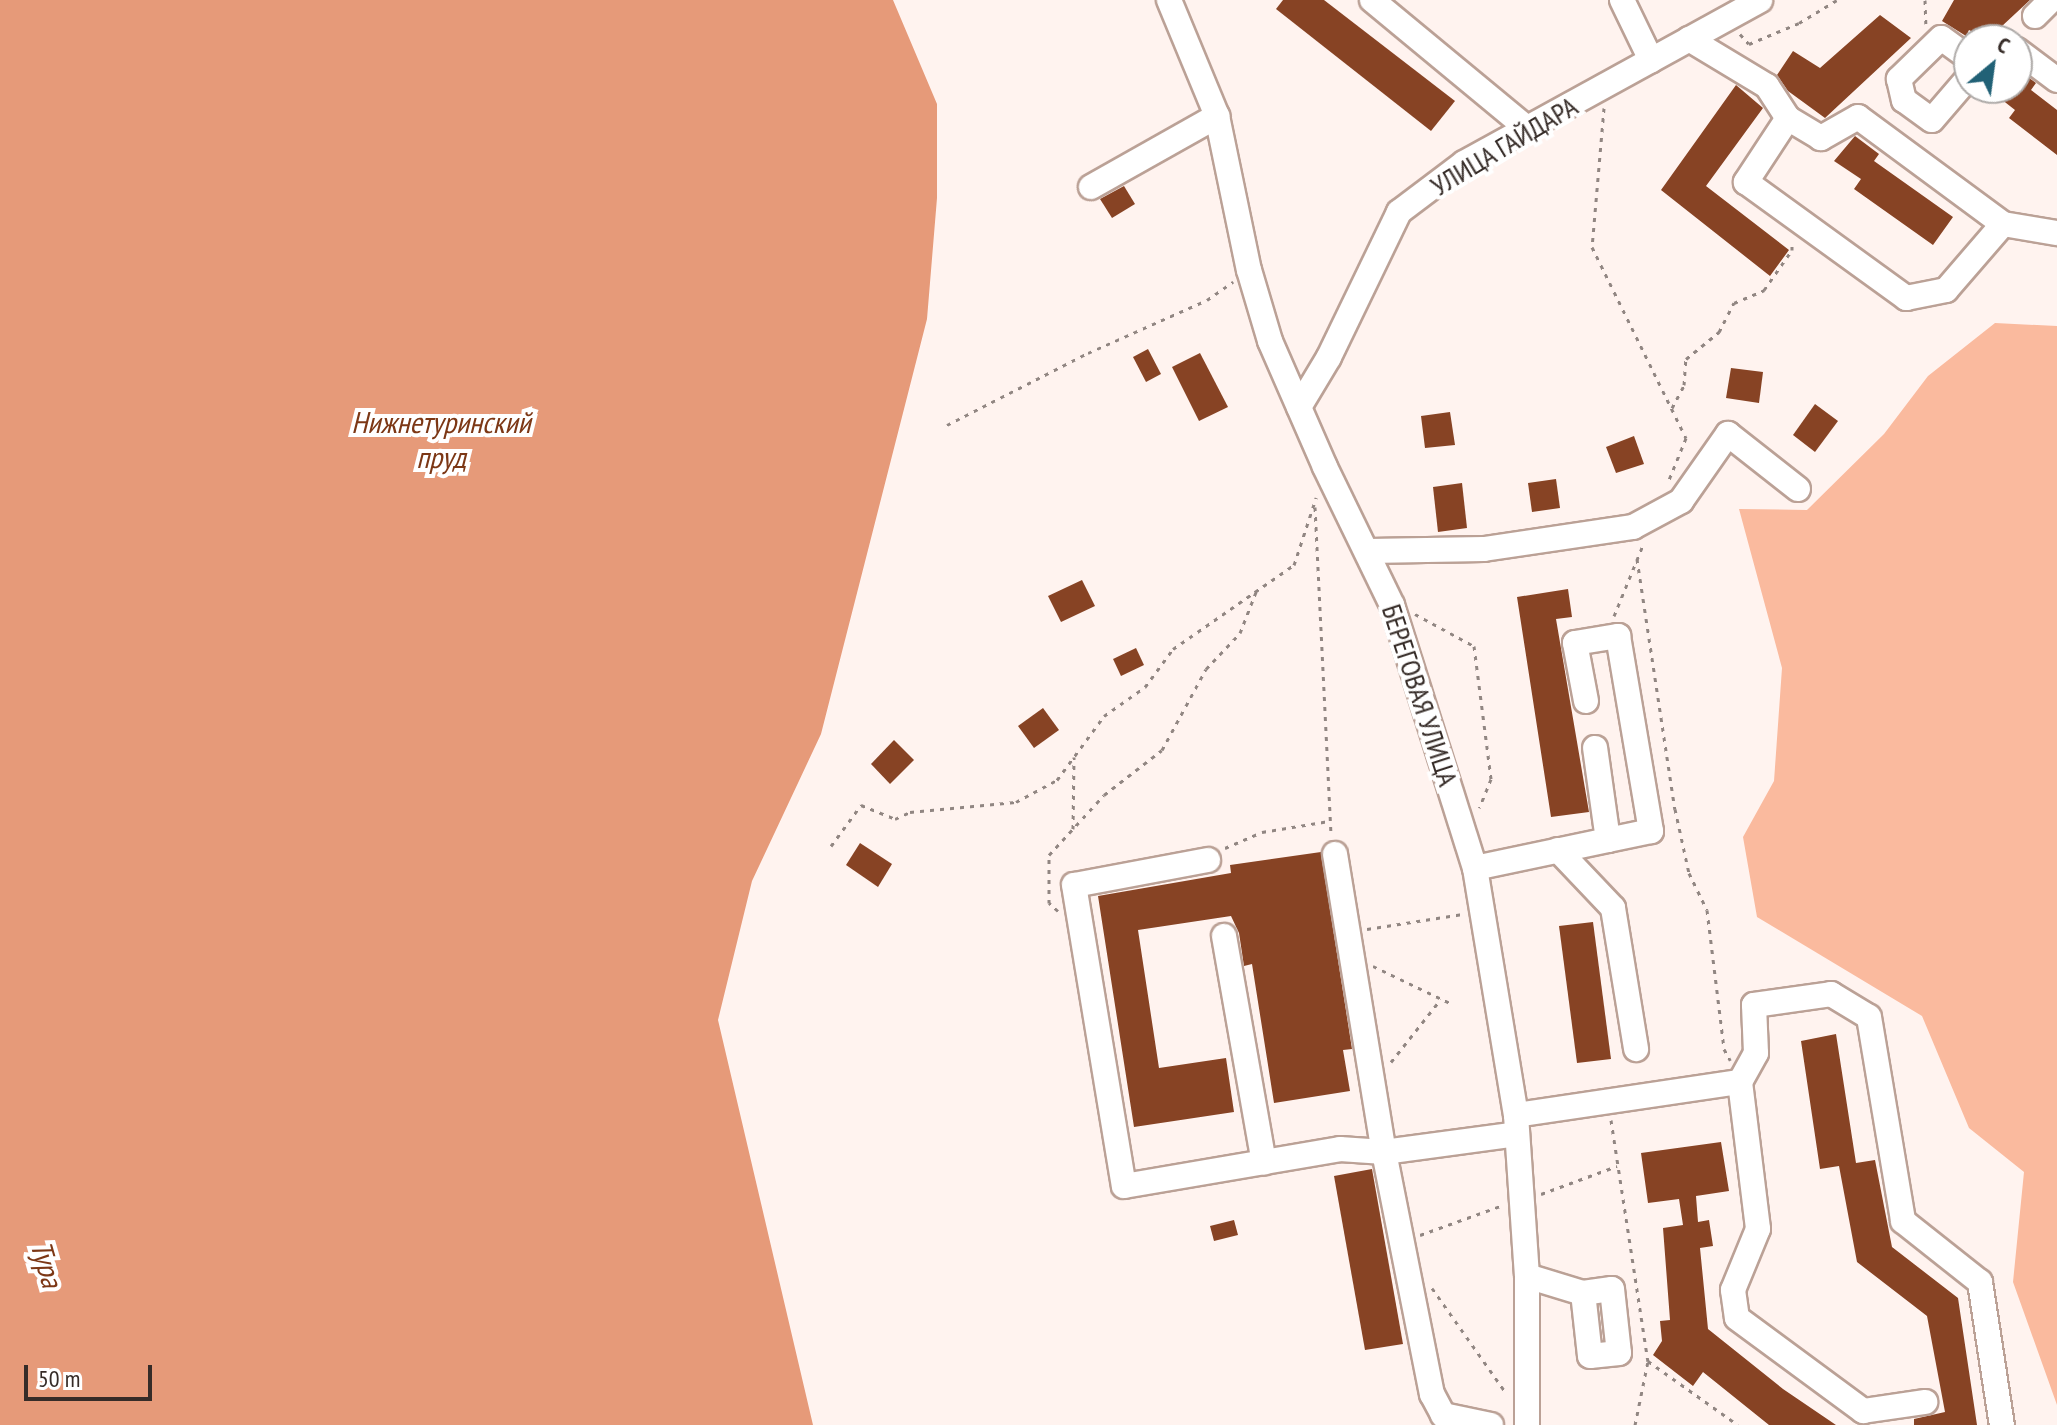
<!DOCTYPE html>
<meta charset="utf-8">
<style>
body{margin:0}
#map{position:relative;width:2057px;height:1425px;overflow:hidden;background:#fff3ef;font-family:"PT Sans Narrow",sans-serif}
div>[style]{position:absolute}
.green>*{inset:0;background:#faba9e}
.water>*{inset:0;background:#e69a79}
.building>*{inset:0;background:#874324}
.path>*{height:3px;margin-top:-1.5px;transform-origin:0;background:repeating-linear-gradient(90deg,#918682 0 4px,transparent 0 10px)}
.roads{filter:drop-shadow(2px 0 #bba196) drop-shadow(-2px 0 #bba196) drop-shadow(0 2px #bba196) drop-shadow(0 -2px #bba196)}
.minor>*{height:24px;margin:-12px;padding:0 12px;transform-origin:12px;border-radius:12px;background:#fff}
span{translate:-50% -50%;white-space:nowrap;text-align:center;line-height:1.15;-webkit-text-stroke:8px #fff;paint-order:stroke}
.street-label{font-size:28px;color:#362c28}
.water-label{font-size:30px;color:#7c3715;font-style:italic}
.north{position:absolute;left:1953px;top:24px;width:80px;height:80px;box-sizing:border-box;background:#fff;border:2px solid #afaba9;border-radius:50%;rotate:29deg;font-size:22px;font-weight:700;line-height:32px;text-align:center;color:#362c28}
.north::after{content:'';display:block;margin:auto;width:28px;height:36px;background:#216176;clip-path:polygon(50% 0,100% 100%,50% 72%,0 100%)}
.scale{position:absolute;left:24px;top:1365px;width:128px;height:36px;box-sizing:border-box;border:4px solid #362c28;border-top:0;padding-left:10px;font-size:24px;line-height:28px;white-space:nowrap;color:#362c28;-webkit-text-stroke:6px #fff;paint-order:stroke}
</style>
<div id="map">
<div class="green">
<div style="clip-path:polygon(1995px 323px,2057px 326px,2057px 1405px,2013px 1282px,2024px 1172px,1969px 1128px,1922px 1016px,1757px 917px,1743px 837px,1774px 781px,1782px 668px,1739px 509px,1807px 510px,1884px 434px,1928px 376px)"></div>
</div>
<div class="water">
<div style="clip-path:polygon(0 0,893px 0,937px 104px,937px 198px,927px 319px,821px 734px,752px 881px,718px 1020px,813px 1425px,0 1425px)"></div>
</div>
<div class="building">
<div style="clip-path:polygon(1283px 0,1324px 0,1455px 101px,1431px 131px,1276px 9px)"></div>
<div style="clip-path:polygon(1954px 0,2030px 0,1987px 40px,1969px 30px,1966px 36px,1942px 21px)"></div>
<div style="clip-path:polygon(1880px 15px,1911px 38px,1825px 118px,1788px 91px,1777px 75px,1793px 51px,1820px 68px)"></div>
<div style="clip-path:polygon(2017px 69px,2036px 83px,2031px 90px,2057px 110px,2057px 155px,2009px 118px,2015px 110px,1987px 88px,2017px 88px)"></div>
<div style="clip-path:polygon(1736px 85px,1763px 108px,1706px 186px,1789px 250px,1770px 276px,1661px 190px)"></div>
<div style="clip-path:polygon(1855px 136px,1879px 154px,1874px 161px,1953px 217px,1933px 245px,1854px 189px,1861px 179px,1834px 161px)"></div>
<div style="clip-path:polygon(1124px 186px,1135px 204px,1112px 218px,1100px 199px)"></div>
<div style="clip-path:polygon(1148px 349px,1161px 374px,1146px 382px,1133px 357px)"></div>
<div style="clip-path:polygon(1200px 353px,1228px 407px,1199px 421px,1172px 367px)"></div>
<div style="clip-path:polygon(1731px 368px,1763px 372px,1759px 403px,1726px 398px)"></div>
<div style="clip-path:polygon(1815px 404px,1838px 421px,1815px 452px,1793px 435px)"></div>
<div style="clip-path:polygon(1450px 412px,1455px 445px,1425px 448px,1421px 416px)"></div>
<div style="clip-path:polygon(1634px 436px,1644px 464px,1616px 473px,1606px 447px)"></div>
<div style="clip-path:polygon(1556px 479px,1560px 508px,1532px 512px,1528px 483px)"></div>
<div style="clip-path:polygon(1462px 483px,1467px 528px,1438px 532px,1433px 487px)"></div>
<div style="clip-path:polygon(1082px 580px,1095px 606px,1061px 622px,1048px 596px)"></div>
<div style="clip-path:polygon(1568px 589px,1572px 617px,1556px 619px,1589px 812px,1551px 817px,1517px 597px)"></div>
<div style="clip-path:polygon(1136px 648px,1144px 665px,1121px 676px,1113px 659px)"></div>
<div style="clip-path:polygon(1043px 708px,1059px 730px,1034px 748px,1018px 726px)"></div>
<div style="clip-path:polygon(894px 740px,914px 760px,890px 784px,871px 764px)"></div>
<div style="clip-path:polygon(860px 843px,892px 864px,878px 887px,846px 865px)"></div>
<div style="clip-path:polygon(1321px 852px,1352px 1049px,1343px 1050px,1350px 1091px,1274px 1103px,1252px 964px,1244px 966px,1239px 933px,1231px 916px,1138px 930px,1159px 1068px,1226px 1058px,1234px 1112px,1134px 1127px,1098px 896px,1231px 873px,1230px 865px)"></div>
<div style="clip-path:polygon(1593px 922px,1611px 1059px,1577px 1063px,1559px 926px)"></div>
<div style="clip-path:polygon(1836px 1034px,1856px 1163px,1875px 1160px,1892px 1247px,1958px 1298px,1977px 1425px,1914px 1425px,1914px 1419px,1945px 1412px,1927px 1316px,1857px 1262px,1839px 1166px,1820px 1169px,1801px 1041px)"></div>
<div style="clip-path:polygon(1721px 1142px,1729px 1191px,1696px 1196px,1698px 1222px,1709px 1220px,1713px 1246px,1700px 1248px,1708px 1329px,1783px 1389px,1836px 1425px,1769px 1425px,1703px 1372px,1693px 1386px,1653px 1355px,1662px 1341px,1660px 1321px,1670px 1320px,1663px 1228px,1683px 1225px,1679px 1199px,1648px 1203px,1641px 1153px)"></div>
<div style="clip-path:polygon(1372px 1169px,1403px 1344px,1365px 1350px,1334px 1176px)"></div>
<div style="clip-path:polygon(1234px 1220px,1238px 1235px,1214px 1241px,1210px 1226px)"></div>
</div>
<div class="path">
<div style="left:1925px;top:0;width:24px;rotate:88deg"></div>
<div style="left:1740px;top:34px;width:13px;rotate:48deg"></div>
<div style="left:1749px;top:44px;width:54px;rotate:-22.8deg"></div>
<div style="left:1799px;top:23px;width:44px;rotate:-31.2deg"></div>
<div style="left:1604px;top:108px;width:140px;rotate:94.9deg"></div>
<div style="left:1592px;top:247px;width:213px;rotate:63.8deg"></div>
<div style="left:1686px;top:438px;width:48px;rotate:112.2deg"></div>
<div style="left:1672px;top:408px;width:26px;rotate:-62deg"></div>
<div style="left:1684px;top:385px;width:26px;rotate:-86deg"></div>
<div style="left:1686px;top:359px;width:43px;rotate:-39.3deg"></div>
<div style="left:1719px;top:332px;width:33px;rotate:-63deg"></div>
<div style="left:1734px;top:303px;width:33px;rotate:-23deg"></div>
<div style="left:1764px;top:290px;width:49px;rotate:-55deg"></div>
<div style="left:1792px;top:250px;width:8px;rotate:-90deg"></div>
<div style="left:947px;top:425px;width:158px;rotate:-27.1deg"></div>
<div style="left:1088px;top:353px;width:130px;rotate:-24deg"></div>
<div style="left:1207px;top:300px;width:32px;rotate:-35deg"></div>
<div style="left:1315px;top:507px;width:328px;rotate:87.2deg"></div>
<div style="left:1637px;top:559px;width:253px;rotate:81.4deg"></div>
<div style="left:1675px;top:809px;width:66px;rotate:77.7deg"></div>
<div style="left:1689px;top:873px;width:41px;rotate:64.1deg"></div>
<div style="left:1707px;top:910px;width:140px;rotate:83deg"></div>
<div style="left:1724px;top:1049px;width:13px;rotate:61deg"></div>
<div style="left:1415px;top:614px;width:67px;rotate:28.5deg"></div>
<div style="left:1474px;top:646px;width:134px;rotate:82.7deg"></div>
<div style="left:1491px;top:779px;width:31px;rotate:112deg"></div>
<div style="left:1614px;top:616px;width:77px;rotate:-67.8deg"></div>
<div style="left:1073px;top:829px;width:72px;rotate:-89.2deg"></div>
<div style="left:831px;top:846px;width:51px;rotate:-53.8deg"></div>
<div style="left:861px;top:805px;width:37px;rotate:22deg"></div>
<div style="left:895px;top:819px;width:17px;rotate:-25deg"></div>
<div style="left:910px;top:812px;width:106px;rotate:-5.4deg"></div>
<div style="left:1016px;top:802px;width:47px;rotate:-28.2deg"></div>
<div style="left:1057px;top:780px;width:79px;rotate:-53.7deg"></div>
<div style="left:1104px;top:716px;width:50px;rotate:-35.3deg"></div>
<div style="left:1145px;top:687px;width:47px;rotate:-53.6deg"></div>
<div style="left:1173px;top:649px;width:147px;rotate:-34.8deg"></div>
<div style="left:1294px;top:565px;width:71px;rotate:-71.8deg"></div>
<div style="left:1225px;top:848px;width:40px;rotate:-23.4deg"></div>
<div style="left:1262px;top:832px;width:68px;rotate:-9.3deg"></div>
<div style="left:1058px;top:911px;width:12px;rotate:-138deg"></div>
<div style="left:1049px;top:903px;width:48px;rotate:-90deg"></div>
<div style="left:1049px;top:855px;width:81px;rotate:-47.5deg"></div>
<div style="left:1104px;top:795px;width:73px;rotate:-37.8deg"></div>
<div style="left:1162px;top:750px;width:92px;rotate:-61.5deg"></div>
<div style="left:1206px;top:669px;width:50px;rotate:-46.6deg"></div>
<div style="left:1240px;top:633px;width:44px;rotate:-68.7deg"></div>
<div style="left:1367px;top:929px;width:97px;rotate:-8.9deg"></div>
<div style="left:1373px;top:966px;width:88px;rotate:25.7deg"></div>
<div style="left:1391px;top:1062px;width:80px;rotate:-51.6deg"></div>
<div style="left:1611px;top:1120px;width:244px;rotate:81.3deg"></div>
<div style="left:1541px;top:1194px;width:81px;rotate:-20.2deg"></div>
<div style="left:1420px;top:1235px;width:88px;rotate:-19.9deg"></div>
<div style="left:1432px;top:1288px;width:128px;rotate:54.8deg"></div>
<div style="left:1635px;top:1425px;width:65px;rotate:-78.5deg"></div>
<div style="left:1648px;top:1361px;width:110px;rotate:35.4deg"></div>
</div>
<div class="roads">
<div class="minor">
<div style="left:1169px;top:0;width:126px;rotate:67.5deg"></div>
<div style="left:1217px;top:116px;width:157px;rotate:78.3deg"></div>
<div style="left:1249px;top:270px;width:74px;rotate:73.5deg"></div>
<div style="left:1270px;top:341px;width:137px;rotate:66.4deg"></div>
<div style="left:1325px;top:467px;width:153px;rotate:64.1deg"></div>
<div style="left:1392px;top:605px;width:276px;rotate:72.5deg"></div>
<div style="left:1475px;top:868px;width:250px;rotate:80.6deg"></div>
<div style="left:1516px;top:1115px;width:161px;rotate:86.1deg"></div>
<div style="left:1527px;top:1276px;width:149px;rotate:90deg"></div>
<div style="left:1372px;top:0;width:201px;rotate:39.6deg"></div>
<div style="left:1622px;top:0;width:67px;rotate:64.2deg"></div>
<div style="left:2035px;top:16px;width:23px;rotate:-45deg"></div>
<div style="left:1689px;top:39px;width:91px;rotate:31.1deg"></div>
<div style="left:1767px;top:86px;width:38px;rotate:57deg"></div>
<div style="left:1788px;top:118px;width:77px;rotate:123.3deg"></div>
<div style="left:1746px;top:182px;width:198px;rotate:35.9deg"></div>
<div style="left:1906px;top:298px;width:41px;rotate:-11.3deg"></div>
<div style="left:1946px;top:290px;width:87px;rotate:-49.2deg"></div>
<div style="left:2003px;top:224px;width:180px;rotate:-143.6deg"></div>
<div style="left:1858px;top:117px;width:43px;rotate:150.4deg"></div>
<div style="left:1821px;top:138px;width:39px;rotate:-149deg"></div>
<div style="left:2017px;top:50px;width:50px;rotate:36.9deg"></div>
<div style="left:1969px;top:58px;width:34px;rotate:-144deg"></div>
<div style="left:1941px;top:38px;width:59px;rotate:135.7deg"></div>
<div style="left:1899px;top:79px;width:22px;rotate:77deg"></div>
<div style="left:1904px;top:100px;width:34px;rotate:36deg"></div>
<div style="left:1932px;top:120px;width:57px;rotate:-49.3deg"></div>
<div style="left:1091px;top:187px;width:145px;rotate:-29.4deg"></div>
<div style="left:2003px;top:224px;width:55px;rotate:9.5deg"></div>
<div style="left:1299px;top:407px;width:58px;rotate:-59deg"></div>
<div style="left:1329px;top:357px;width:161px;rotate:-64.2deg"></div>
<div style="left:1399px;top:212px;width:81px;rotate:-37deg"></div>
<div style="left:1464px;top:163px;width:338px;rotate:-28.8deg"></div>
<div style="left:1369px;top:551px;width:115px;rotate:-1deg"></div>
<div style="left:1484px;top:549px;width:151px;rotate:-8.4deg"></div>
<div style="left:1633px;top:527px;width:55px;rotate:-28.4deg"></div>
<div style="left:1681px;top:501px;width:82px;rotate:-55deg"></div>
<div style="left:1728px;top:434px;width:89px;rotate:38.2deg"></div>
<div style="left:1586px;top:701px;width:59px;rotate:-100.7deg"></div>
<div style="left:1575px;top:643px;width:44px;rotate:-9.2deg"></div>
<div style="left:1618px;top:636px;width:198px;rotate:80.4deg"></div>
<div style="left:1651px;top:831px;width:44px;rotate:168.2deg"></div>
<div style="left:1558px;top:850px;width:80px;rotate:46.5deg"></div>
<div style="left:1613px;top:908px;width:143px;rotate:80.7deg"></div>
<div style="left:1335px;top:854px;width:302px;rotate:80.7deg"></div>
<div style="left:1384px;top:1152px;width:247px;rotate:78.8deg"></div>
<div style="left:1432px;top:1394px;width:24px;rotate:62deg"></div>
<div style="left:1443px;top:1415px;width:49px;rotate:11.8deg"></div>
<div style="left:1208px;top:860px;width:136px;rotate:169.4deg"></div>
<div style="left:1074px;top:885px;width:305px;rotate:80.6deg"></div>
<div style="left:1124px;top:1186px;width:219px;rotate:-9.7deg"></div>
<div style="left:1340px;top:1149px;width:44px;rotate:3.9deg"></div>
<div style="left:1384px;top:1152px;width:134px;rotate:-7.7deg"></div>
<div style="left:1475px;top:868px;width:136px;rotate:-11.9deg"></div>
<div style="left:1608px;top:840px;width:93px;rotate:-98deg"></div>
<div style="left:1224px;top:936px;width:230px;rotate:80deg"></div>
<div style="left:1740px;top:1082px;width:148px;rotate:83deg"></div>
<div style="left:1758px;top:1229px;width:66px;rotate:112.3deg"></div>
<div style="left:1733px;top:1290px;width:28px;rotate:82deg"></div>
<div style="left:1737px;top:1318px;width:157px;rotate:36.4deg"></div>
<div style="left:1863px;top:1411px;width:63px;rotate:-8.3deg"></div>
<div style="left:1516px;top:1115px;width:226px;rotate:-8.4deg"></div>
<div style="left:1740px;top:1082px;width:33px;rotate:-61deg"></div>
<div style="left:1756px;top:1053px;width:48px;rotate:-92.4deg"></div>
<div style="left:1754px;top:1005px;width:78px;rotate:-8.1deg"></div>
<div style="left:1831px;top:994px;width:44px;rotate:31.2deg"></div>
<div style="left:1869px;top:1017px;width:207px;rotate:80.5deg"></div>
<div style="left:1903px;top:1221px;width:98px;rotate:38.4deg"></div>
<div style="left:1980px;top:1282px;width:145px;rotate:81.3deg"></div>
<div style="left:1527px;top:1276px;width:59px;rotate:16.9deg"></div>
<div style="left:1583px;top:1293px;width:29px;rotate:-8deg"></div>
<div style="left:1612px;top:1289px;width:64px;rotate:83.8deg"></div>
<div style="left:1619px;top:1353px;width:29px;rotate:174deg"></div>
<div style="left:1590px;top:1356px;width:63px;rotate:-96.3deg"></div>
</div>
</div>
<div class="street-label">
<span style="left:1504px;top:146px;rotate:-31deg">УЛИЦА ГАЙДАРА</span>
<span style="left:1420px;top:695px;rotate:72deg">БЕРЕГОВАЯ УЛИЦА</span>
</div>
<div class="water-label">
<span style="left:441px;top:439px">Нижнетуринский<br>пруд</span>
<span style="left:47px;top:1264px;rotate:74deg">Тура</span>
</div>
<div class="north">С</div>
<div class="scale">50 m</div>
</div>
